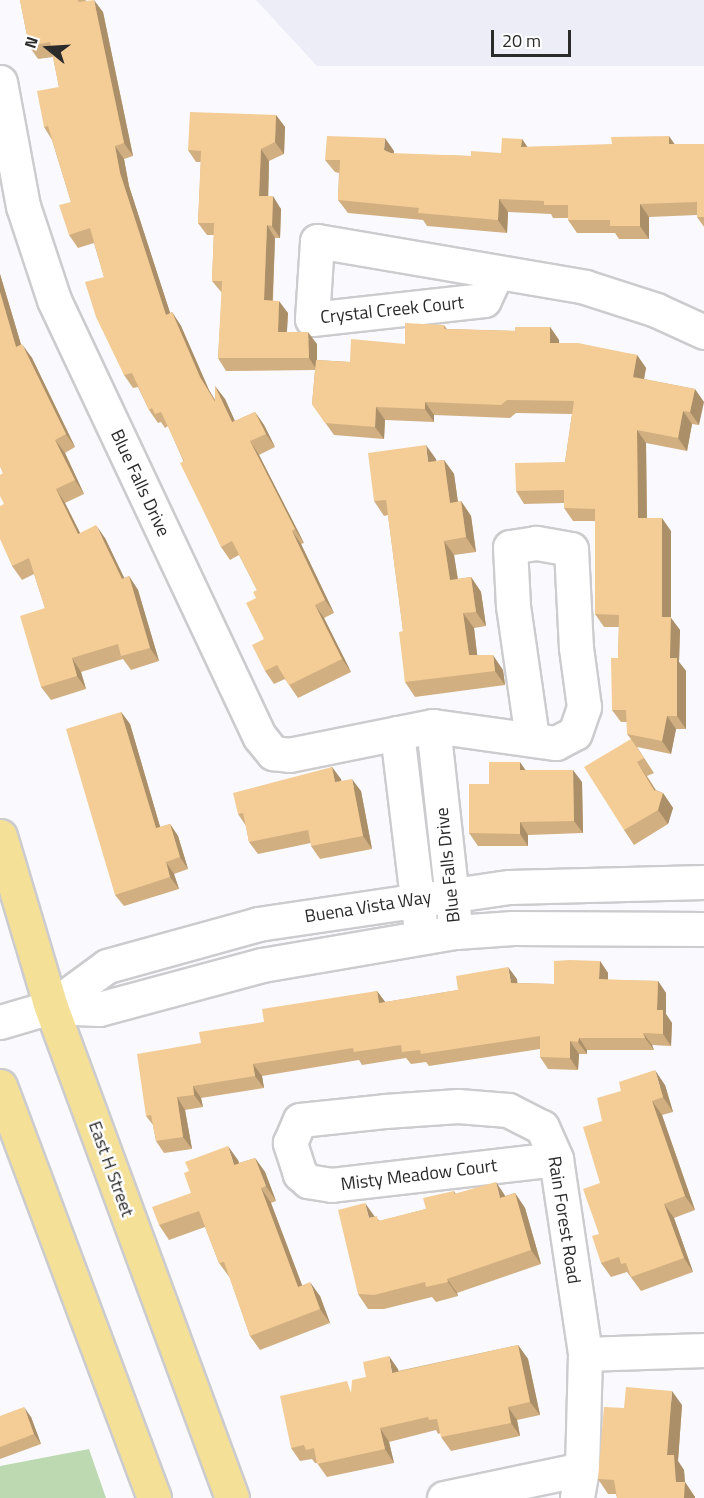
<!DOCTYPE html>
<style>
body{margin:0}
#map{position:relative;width:704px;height:1498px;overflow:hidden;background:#fafafe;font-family:"Titillium Web",sans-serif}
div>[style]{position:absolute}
.built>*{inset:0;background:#ecedf7}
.green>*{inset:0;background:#bdd9b1}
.roads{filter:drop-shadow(2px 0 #cccccf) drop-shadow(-2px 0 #cccccf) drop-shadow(0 2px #cccccf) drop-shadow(0 -2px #cccccf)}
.minor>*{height:33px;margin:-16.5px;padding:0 16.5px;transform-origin:16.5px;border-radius:16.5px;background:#fff}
.major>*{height:33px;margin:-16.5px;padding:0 16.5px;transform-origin:16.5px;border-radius:16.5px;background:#f5e098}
.wall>*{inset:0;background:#d1af81}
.shaded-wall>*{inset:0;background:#aa8f69}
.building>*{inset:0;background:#f3cc96}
span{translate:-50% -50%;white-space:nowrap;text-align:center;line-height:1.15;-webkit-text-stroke:5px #fff;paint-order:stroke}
.street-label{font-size:18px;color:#2b2b2c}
.north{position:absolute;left:18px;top:18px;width:60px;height:60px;-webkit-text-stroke:4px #fff;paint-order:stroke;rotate:288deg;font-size:16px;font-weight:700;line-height:24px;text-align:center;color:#2b2b2c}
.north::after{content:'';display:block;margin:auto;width:21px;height:27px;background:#2b2b2c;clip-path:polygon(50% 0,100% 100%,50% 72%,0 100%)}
.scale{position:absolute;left:491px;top:30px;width:80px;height:27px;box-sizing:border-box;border:3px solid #2b2b2c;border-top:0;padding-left:8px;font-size:18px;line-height:21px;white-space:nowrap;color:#2b2b2c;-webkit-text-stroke:4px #fff;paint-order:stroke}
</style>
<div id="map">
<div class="built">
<div style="clip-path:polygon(256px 0,704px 0,704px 66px,317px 66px)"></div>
</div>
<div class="green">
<div style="clip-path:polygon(89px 1449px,106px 1498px,0 1498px,0 1466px)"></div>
</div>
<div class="roads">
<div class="minor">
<div style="left:0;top:82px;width:126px;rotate:79.5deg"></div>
<div style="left:23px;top:206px;width:99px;rotate:71.7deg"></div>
<div style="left:54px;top:300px;width:483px;rotate:64.8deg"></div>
<div style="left:260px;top:737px;width:21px;rotate:51deg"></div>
<div style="left:273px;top:753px;width:16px;rotate:7deg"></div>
<div style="left:289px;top:755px;width:147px;rotate:-11.4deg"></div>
<div style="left:433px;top:726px;width:124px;rotate:7.9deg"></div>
<div style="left:556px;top:743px;width:21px;rotate:-28deg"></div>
<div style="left:575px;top:733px;width:28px;rotate:-71deg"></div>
<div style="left:584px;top:707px;width:60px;rotate:-97.7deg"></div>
<div style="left:576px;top:648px;width:99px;rotate:-92.9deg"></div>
<div style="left:571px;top:549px;width:36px;rotate:-170deg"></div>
<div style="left:536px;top:543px;width:26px;rotate:171deg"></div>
<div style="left:510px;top:547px;width:59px;rotate:87.1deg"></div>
<div style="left:513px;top:606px;width:133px;rotate:81.8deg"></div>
<div style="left:497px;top:272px;width:31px;rotate:115deg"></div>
<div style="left:484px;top:300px;width:173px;rotate:173.7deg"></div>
<div style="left:312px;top:319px;width:78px;rotate:-86.3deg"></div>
<div style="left:317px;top:241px;width:272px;rotate:9.7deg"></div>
<div style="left:585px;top:287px;width:75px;rotate:17.9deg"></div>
<div style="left:656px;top:310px;width:53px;rotate:24.6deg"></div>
<div style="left:433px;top:726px;width:190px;rotate:83.7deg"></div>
<div style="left:397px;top:733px;width:190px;rotate:83.1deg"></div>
<div style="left:51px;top:1007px;width:69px;rotate:-36.2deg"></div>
<div style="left:107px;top:966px;width:157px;rotate:-15.5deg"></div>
<div style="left:258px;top:924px;width:254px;rotate:-8.4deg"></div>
<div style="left:509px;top:887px;width:195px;rotate:-1.5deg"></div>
<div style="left:0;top:1022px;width:53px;rotate:-16.4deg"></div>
<div style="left:51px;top:1007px;width:48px;rotate:2.4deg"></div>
<div style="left:99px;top:1009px;width:169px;rotate:-15.1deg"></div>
<div style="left:262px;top:965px;width:197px;rotate:-9.7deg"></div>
<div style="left:456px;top:932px;width:57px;rotate:-4deg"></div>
<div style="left:513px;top:928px;width:191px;rotate:0.3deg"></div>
<div style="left:556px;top:1159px;width:226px;rotate:173.4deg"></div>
<div style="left:332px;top:1185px;width:24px;rotate:-171deg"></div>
<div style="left:308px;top:1181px;width:11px;rotate:-139deg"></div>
<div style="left:300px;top:1174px;width:33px;rotate:-108deg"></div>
<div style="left:290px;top:1143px;width:25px;rotate:-67deg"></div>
<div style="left:300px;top:1120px;width:85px;rotate:-6deg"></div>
<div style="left:385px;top:1111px;width:73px;rotate:-3.9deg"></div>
<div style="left:458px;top:1106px;width:50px;rotate:4.6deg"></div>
<div style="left:508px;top:1110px;width:38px;rotate:27deg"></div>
<div style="left:542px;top:1127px;width:35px;rotate:66deg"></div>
<div style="left:556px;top:1159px;width:197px;rotate:81.5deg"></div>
<div style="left:585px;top:1354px;width:115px;rotate:91.5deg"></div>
<div style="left:582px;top:1469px;width:29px;rotate:100deg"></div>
<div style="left:585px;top:1354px;width:119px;rotate:-1.9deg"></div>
<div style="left:444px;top:1498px;width:141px;rotate:-11.9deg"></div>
</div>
<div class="major">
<div style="left:0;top:836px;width:178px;rotate:73.4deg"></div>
<div style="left:51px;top:1007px;width:523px;rotate:69.76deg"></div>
<div style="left:0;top:1086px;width:440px;rotate:69.5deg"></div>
</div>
</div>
<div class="wall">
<div style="clip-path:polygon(20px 0,85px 0,103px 12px,133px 156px,124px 159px,129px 186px,170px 313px,172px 312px,181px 326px,209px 390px,215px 400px,215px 386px,225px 399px,235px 421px,255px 412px,264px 425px,275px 447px,259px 455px,304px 543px,301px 544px,334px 613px,324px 618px,351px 672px,298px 698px,285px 679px,274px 684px,265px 671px,264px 639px,256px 598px,257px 590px,239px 555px,230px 560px,221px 547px,168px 426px,165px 428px,161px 422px,158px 423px,149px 410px,138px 387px,133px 388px,124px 375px,104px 277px,94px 243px,78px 248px,69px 235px,71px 202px,52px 140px,44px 127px,59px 87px,53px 57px,38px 59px,29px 46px)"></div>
<div style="clip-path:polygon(276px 115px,285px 127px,284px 154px,269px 161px,268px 196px,281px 209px,280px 238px,275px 238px,273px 301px,288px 313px,287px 332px,317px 344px,317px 360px,350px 362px,405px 344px,444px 325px,447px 329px,515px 331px,550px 327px,559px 340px,559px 343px,637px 355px,646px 368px,644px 379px,695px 389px,699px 425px,692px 424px,687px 451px,646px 443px,647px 518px,671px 531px,671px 618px,680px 630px,679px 662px,686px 671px,686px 729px,676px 729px,671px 754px,637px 747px,654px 773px,647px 776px,656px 790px,663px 793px,673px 808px,668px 824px,634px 845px,624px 830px,631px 739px,627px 734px,627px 722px,621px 722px,612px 710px,618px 658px,619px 627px,604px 627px,595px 614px,595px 521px,573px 521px,564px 508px,564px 503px,524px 504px,516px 491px,565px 462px,572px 414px,516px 413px,510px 418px,434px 415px,434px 422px,385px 420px,384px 439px,334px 435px,312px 404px,315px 370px,226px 371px,218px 358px,222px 293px,212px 281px,214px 235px,207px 235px,198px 223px,201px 162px,196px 162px,188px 150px)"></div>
<div style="clip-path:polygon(522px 139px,527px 147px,704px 144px,704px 227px,697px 217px,697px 215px,649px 217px,649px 239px,619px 239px,615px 233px,577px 233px,568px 220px,568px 218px,553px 218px,551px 214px,508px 212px,507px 233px,427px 226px,423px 220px,348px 213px,338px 200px,339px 173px,335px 172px,325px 160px,394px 151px,394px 154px,471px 156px,501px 153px)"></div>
<div style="clip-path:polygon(0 274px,21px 345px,32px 358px,75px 447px,65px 453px,84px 494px,65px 503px,80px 533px,105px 538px,124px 578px,129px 576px,138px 590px,159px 661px,131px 670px,123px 659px,81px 672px,86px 689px,51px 700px,41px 687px,45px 608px,34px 574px,22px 580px,12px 566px,4px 504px,3px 473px,0 466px)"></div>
<div style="clip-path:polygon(436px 459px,436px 461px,444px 460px,454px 474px,458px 502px,461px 501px,471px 516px,476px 552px,454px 555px,458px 579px,471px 577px,481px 592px,486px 626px,474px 628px,477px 655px,503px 670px,505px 685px,415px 697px,405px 682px,403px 631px,388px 515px,384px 516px,374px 501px)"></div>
<div style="clip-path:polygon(121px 712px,130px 724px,160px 827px,170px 824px,178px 836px,188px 869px,174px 874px,179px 889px,124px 906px,115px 895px)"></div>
<div style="clip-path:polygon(332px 767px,341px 781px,361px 791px,372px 849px,320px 859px,311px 846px,311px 843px,258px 854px,249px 842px,246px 826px,238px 814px)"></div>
<div style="clip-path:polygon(526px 770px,582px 782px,583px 833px,528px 835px,528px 846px,478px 846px,469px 833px,489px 784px)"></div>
<div style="clip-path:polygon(600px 961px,608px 973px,608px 980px,658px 981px,666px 993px,666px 1014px,672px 1023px,671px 1046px,652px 1045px,654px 1050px,587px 1050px,587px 1054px,579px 1054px,578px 1070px,548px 1069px,540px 1057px,540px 1049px,429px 1066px,426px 1062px,411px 1064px,406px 1058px,362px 1065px,359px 1060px,262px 1076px,264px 1088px,201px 1098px,203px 1107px,185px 1110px,192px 1149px,164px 1153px,156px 1141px,153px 1125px,146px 1116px,201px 1043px,264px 1022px,377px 991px,385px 1002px,458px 990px,517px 979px,517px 983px,554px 984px)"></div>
<div style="clip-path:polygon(665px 1085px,673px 1112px,662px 1115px,695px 1210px,674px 1218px,693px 1272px,641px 1291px,627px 1272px,611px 1277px,601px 1263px,599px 1234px,602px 1121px)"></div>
<div style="clip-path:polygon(255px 1158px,265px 1172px,276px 1201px,271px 1203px,302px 1285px,320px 1296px,330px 1323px,260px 1350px,250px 1336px,230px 1278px,219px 1263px,205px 1227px,169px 1240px,159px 1225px,191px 1193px,238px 1160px,239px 1163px)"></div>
<div style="clip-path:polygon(454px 1191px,456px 1194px,505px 1196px,515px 1193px,525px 1208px,541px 1264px,457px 1293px,458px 1296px,436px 1302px,432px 1297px,384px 1309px,368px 1309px,358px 1294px,375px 1217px,380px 1221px,426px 1209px)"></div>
<div style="clip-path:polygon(518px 1345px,528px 1359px,540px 1415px,517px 1420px,520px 1436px,451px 1451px,441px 1437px,441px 1433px,438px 1434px,436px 1430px,389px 1442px,394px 1463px,327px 1477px,317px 1463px,315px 1463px,312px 1459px,300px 1461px,291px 1448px,398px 1369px,398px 1371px)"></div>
<div style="clip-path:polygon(682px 1405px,678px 1461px,684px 1470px,685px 1482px,695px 1497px,695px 1498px,617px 1498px,616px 1494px,608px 1494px,598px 1479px,624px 1408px)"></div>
<div style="clip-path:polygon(0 1416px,31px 1417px,41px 1444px,0 1459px)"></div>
</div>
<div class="shaded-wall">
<div style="clip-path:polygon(94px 0,103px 12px,133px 156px,124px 143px)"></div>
<div style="clip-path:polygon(276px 115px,285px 127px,284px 154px,275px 142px)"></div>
<div style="clip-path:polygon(669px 136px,678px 149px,669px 144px)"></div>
<div style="clip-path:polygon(385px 138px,394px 151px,393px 163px,384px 150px)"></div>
<div style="clip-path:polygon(522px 139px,531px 152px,521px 147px)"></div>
<div style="clip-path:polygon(115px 146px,124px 159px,129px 186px,175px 328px,166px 315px,120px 173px)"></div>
<div style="clip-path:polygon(261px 149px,269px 161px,268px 208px,259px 196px)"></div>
<div style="clip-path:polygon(273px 196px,281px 209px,280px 238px,272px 226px)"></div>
<div style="clip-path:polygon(499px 199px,508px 212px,507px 233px,498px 220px)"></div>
<div style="clip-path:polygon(640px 204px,649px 217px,649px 239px,640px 226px)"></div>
<div style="clip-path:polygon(267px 225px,275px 238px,272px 312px,264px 300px)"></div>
<div style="clip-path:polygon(0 274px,26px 361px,16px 347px,0 292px)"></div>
<div style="clip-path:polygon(279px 301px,288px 313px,286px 344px,278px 332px)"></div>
<div style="clip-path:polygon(172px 312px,181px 326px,209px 390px,224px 415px,200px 377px)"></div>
<div style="clip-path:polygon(550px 327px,559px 340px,559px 356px,550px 343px)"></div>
<div style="clip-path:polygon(308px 332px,317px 344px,317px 370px,309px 358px)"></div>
<div style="clip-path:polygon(22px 344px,32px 358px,75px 447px,66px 434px)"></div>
<div style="clip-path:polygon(637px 355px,646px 368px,642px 390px,633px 377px)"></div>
<div style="clip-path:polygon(215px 386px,225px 399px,241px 435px,232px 422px)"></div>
<div style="clip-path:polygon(695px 389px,704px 402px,699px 425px,690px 412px)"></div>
<div style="clip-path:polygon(425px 402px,434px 415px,434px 422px,425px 409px)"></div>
<div style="clip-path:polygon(376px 407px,385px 420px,384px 439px,375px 427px)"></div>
<div style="clip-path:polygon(683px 411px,692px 424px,687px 451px,678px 438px)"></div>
<div style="clip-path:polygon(255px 412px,264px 425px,275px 447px,266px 434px)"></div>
<div style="clip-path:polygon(637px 430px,646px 443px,647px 531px,638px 518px)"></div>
<div style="clip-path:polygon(55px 440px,65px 453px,84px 494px,75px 480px)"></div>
<div style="clip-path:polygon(250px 441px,259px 455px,304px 543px,295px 529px)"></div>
<div style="clip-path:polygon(426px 445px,436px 459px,439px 476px,428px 462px)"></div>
<div style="clip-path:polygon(444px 460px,454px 474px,460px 517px,450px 503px)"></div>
<div style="clip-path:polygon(56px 489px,65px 503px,87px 547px,78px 534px)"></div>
<div style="clip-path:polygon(461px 501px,471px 516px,476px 552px,466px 537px)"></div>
<div style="clip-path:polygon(662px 518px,671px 531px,671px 618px,680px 630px,679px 662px,686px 671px,686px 729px,677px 716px,662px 617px)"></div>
<div style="clip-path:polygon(96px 525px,105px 538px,131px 592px,122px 579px)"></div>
<div style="clip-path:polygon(292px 531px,301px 544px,334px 613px,325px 600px)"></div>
<div style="clip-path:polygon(444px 541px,454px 555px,460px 595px,450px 580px)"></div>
<div style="clip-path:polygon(129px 576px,138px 590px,159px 661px,150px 648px)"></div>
<div style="clip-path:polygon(471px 577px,481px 592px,486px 626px,476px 612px)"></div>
<div style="clip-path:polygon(315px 605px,324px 618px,351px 672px,342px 659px)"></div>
<div style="clip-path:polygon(463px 613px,474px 628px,479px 670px,469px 655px)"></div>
<div style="clip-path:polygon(493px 655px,503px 670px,505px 685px,495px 671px)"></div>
<div style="clip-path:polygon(72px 658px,81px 672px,86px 689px,77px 676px)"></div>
<div style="clip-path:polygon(121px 712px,130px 724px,164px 840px,156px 828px)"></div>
<div style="clip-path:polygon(667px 716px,676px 729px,671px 754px,662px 741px)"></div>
<div style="clip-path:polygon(520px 762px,529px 775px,520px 770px)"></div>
<div style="clip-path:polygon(637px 762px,661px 799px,663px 793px,673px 808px,668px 824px,658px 810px,654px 790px)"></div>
<div style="clip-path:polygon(332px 767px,341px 779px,344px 795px,335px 782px)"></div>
<div style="clip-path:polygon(573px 770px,582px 782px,583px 833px,574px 821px)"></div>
<div style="clip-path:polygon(352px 779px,361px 791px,372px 849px,363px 836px)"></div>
<div style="clip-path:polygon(520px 822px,528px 835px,528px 846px,520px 834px)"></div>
<div style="clip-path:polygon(170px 824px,178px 836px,188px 869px,180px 857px)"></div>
<div style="clip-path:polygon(166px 862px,174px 874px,179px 889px,170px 877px)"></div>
<div style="clip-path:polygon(600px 961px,608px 973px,608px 992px,599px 979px)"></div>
<div style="clip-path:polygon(508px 967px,517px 979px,519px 995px,511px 983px)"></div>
<div style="clip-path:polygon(658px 981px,666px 993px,666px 1014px,672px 1023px,671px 1046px,663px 1034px,657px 1010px)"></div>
<div style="clip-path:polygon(377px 991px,386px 1003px,379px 1003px)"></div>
<div style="clip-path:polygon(643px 1033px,652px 1045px,654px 1050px,645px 1038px)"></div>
<div style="clip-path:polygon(579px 1038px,587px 1050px,587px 1054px,578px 1042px)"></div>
<div style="clip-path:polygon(570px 1041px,579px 1054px,578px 1070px,570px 1058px)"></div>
<div style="clip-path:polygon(253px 1064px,262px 1076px,264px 1088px,255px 1076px)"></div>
<div style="clip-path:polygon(655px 1070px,665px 1085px,673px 1112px,663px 1097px)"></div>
<div style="clip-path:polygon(193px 1086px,201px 1098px,203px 1107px,194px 1095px)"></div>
<div style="clip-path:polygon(177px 1097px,185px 1110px,192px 1149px,183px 1137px)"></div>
<div style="clip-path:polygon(652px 1101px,662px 1115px,695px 1210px,685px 1196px)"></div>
<div style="clip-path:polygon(228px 1146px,238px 1160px,245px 1180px,234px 1165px)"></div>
<div style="clip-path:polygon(255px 1158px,265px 1172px,276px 1201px,266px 1186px)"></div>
<div style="clip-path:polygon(496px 1182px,506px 1197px,500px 1198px)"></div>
<div style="clip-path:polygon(261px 1188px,271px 1203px,308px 1301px,298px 1287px)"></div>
<div style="clip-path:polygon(515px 1193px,525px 1208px,541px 1264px,531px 1250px)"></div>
<div style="clip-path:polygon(365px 1203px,375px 1217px,369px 1218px)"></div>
<div style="clip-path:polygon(664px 1204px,674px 1218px,693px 1272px,684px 1258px)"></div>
<div style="clip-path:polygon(447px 1279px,457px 1293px,458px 1296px,448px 1282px)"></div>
<div style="clip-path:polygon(310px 1282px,320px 1296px,330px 1323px,320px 1309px)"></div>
<div style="clip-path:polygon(518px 1345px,528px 1359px,540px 1415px,530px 1402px)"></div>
<div style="clip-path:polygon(389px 1356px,398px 1369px,402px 1386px,392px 1373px)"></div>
<div style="clip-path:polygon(672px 1391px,682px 1405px,678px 1461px,684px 1470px,685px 1484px,685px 1482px,695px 1497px,695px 1498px,684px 1498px,676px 1482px,667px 1455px)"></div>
<div style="clip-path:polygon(24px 1407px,31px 1417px,41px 1444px,34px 1434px)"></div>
<div style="clip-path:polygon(508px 1407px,517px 1420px,520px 1436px,511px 1423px)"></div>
<div style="clip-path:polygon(380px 1428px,389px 1442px,394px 1463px,385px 1449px)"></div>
</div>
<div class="building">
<div style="clip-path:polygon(20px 0,78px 0,78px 2px,94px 0,124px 143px,115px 146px,120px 173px,166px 315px,172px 312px,200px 377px,215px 402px,215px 386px,232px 422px,255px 412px,266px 434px,250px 441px,295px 529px,292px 531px,325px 600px,315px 605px,342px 659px,289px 685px,277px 665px,265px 671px,252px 645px,264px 639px,246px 603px,256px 598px,253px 592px,257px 590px,232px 541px,221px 547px,180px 463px,184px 461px,161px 412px,155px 414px,152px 408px,149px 410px,132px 373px,124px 375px,96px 317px,85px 282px,104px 277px,90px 228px,69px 235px,59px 205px,71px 202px,48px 126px,44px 127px,37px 91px,59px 87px,50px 42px,29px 46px)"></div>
<div style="clip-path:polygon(190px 112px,276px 115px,275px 142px,261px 149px,259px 196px,273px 196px,272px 226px,267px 225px,264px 300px,279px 301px,278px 332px,308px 332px,309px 358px,218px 358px,222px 281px,212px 281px,214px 223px,198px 223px,201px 151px,188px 150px)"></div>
<div style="clip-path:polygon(327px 136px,385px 138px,384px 150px,391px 153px,471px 156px,471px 151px,501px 153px,502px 138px,522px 139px,521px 147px,612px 144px,611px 137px,669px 136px,669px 144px,704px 144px,704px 217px,697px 217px,697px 202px,640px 204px,640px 226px,610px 226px,610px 220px,568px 220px,568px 205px,544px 205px,544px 201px,499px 199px,498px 220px,418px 213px,419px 208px,338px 200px,340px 160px,325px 160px)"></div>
<div style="clip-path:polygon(0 292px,16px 347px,22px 344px,66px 434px,55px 440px,75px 480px,56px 489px,78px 534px,96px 525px,122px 579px,129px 576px,150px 648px,121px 656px,118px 644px,72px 658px,77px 676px,41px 687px,20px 616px,45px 608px,29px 558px,12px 566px,0 539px,0 506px,4px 504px,0 496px,0 475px,3px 473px,0 466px)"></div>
<div style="clip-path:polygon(405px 323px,444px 325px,444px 329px,515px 331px,515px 327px,550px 327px,550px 343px,578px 343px,637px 355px,633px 377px,695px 389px,690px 412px,683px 411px,678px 438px,637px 430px,638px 518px,662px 518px,662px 617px,671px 617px,670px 658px,677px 658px,677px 716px,667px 716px,662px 741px,627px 734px,626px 710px,612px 710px,611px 658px,618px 658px,619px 615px,595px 614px,595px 509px,564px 508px,564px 490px,516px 491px,515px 463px,565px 462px,574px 401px,507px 400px,501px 405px,425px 402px,425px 409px,376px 407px,375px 427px,325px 423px,312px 404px,316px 360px,350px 362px,351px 339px,405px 344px)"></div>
<div style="clip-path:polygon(426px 445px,428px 462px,444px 460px,450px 503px,461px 501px,466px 537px,444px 541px,450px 580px,471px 577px,476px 612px,463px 613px,469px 655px,493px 655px,495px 671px,405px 682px,399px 632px,403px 631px,386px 500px,374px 501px,368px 453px)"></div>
<div style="clip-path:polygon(121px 712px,156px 828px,170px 824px,180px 857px,166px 862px,170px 877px,115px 895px,66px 729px)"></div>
<div style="clip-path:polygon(631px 739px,644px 758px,637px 762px,654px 790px,663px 793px,658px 810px,624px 830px,584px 767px)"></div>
<div style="clip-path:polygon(489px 762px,520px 762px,520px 770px,573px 770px,574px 821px,520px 822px,520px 834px,469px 833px,469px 784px,489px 784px)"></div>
<div style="clip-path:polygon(332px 767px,335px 782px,352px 779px,363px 836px,311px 846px,308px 830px,249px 842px,243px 813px,238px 814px,233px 793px)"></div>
<div style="clip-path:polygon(570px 960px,600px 961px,599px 979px,658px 981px,657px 1010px,663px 1010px,663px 1034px,643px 1033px,645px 1038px,579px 1038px,578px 1042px,570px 1041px,570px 1058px,540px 1057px,540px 1036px,421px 1054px,420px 1050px,402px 1052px,401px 1045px,354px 1052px,353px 1048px,253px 1064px,255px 1076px,193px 1086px,194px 1095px,177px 1097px,183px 1137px,156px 1141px,151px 1115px,146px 1116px,137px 1054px,201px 1043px,199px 1032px,264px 1022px,262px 1009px,377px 991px,379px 1003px,458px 990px,456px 976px,508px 967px,511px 983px,554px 984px,554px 961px)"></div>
<div style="clip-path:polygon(655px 1070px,663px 1097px,652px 1101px,685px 1196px,664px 1204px,684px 1258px,631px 1277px,626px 1263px,621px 1264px,619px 1257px,601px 1263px,592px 1236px,599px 1234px,583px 1189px,600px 1183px,583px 1127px,602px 1121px,597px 1098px,621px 1091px,619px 1082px)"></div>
<div style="clip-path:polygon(228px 1146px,234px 1165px,255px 1158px,266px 1186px,261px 1188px,298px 1287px,310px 1282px,320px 1309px,250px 1336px,224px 1262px,219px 1263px,199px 1211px,159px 1225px,152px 1207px,191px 1193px,184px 1173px,189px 1171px,185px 1162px)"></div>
<div style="clip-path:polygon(496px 1182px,500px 1198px,515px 1193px,531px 1250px,447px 1279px,448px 1282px,426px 1287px,425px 1282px,374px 1295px,358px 1294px,338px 1210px,365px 1203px,369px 1218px,377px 1216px,378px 1221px,426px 1209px,423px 1198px,454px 1191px,454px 1194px)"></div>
<div style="clip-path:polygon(518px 1345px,530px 1402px,508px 1407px,511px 1423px,441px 1437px,437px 1419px,429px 1420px,428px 1417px,380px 1428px,385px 1449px,317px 1464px,314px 1448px,306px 1450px,304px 1445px,291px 1448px,280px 1396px,347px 1381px,351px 1393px,352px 1380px,366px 1377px,363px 1362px,389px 1356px,392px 1373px)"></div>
<div style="clip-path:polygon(626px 1387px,672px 1391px,667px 1455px,674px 1455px,676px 1482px,685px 1482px,684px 1498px,617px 1498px,614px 1480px,598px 1479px,604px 1407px,624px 1408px)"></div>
<div style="clip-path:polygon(24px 1407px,34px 1434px,0 1447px,0 1416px)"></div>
</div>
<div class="street-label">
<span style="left:392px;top:310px;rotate:-6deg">Crystal Creek Court</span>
<span style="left:140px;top:483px;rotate:65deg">Blue Falls Drive</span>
<span style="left:448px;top:865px;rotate:-96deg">Blue Falls Drive</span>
<span style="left:368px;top:907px;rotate:-9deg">Buena Vista Way</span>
<span style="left:111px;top:1169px;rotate:70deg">East H Street</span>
<span style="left:419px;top:1175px;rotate:-7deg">Misty Meadow Court</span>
<span style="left:564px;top:1220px;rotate:81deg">Rain Forest Road</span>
</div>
<div class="north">N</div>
<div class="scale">20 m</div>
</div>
